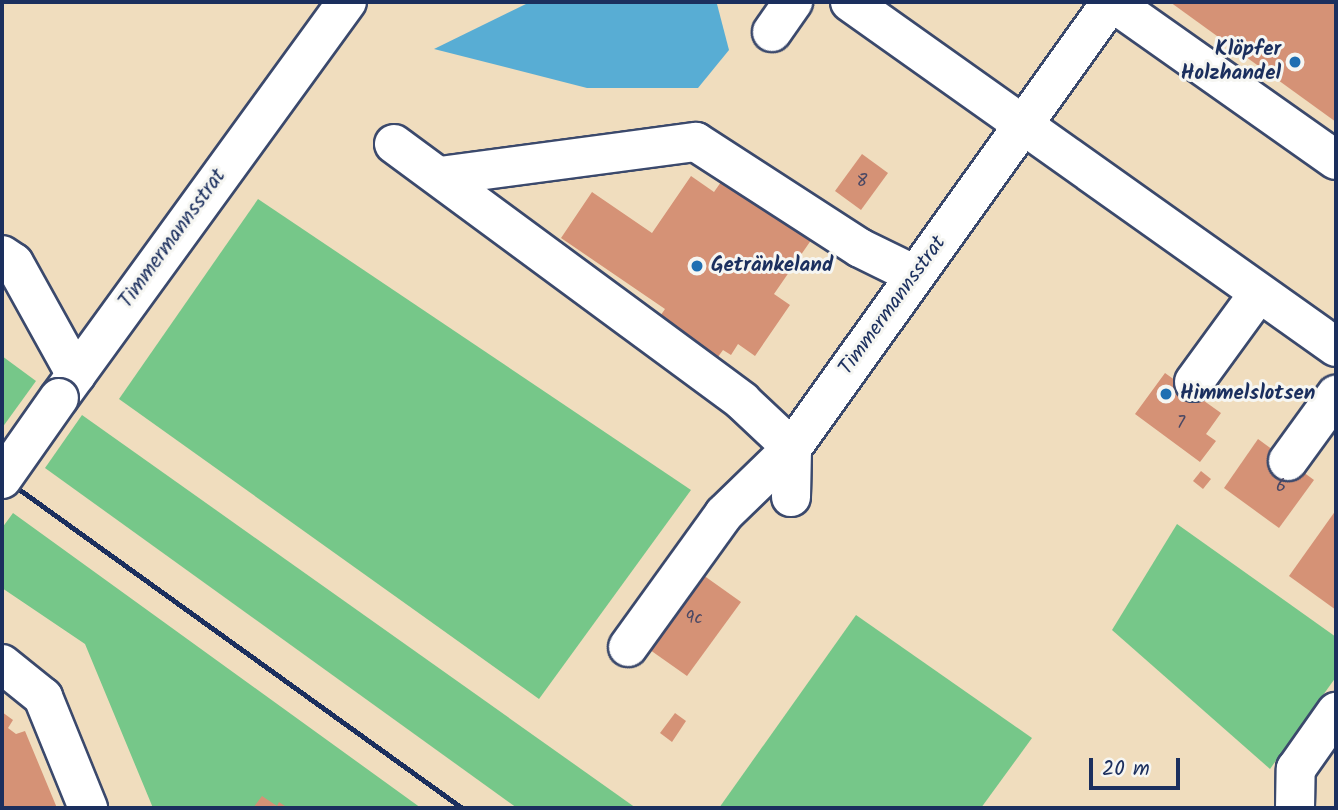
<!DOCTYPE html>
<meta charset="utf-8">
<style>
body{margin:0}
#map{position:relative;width:1338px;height:810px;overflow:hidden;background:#f0ddbe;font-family:Kalam,sans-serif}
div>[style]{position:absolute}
.green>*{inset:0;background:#76c789}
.water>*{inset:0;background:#58add4}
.building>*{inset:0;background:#d59276}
.roads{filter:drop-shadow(2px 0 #3b496c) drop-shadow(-2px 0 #3b496c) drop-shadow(0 2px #3b496c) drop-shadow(0 -2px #3b496c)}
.minor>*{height:38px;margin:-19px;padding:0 19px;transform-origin:19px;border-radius:19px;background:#fff}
.rail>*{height:5px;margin:-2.5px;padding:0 2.5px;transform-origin:2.5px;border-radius:2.5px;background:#1b2f5e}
.bridges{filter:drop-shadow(2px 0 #3b496c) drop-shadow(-2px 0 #3b496c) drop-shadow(0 2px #3b496c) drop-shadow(0 -2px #3b496c)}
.minor-bridge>*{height:38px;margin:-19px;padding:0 19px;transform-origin:19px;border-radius:19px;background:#fff}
.dots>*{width:19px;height:19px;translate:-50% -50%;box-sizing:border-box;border:4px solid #f6f6f2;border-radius:50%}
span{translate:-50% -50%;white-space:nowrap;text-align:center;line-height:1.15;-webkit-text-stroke:6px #f6f6f2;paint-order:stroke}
.number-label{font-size:18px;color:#4a4864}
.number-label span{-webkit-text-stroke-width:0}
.poi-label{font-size:21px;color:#1b2f5e;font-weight:700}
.right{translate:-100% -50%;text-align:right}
.left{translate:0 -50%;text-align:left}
.street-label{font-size:21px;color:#1b2f5e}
.frame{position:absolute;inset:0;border:4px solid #1b2f5e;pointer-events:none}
.scale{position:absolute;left:1089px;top:758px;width:91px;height:32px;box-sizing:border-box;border:4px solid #1b2f5e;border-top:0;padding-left:9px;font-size:21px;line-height:24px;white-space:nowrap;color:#1b2f5e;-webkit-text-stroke:5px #f6f6f2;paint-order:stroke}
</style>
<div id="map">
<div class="green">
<div style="clip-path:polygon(258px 199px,691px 490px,539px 699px,119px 399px)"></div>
<div style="clip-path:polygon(2px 356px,36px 381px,2px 428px)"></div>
<div style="clip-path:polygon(82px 415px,636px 808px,517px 808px,45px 468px)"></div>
<div style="clip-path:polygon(13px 513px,421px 808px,153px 808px,85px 644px,2px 588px,2px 528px)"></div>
<div style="clip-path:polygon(1177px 524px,1336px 637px,1336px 677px,1270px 769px,1112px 630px)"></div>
<div style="clip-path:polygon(856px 615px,1032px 738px,981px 808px,719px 808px)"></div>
</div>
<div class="water">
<div style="clip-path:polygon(530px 2px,710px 2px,717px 4px,729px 50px,698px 88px,587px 88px,434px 49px)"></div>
</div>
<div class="building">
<div style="clip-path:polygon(1170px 2px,1336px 2px,1336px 122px)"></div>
<div style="clip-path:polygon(862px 154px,888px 173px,861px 210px,835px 191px)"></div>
<div style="clip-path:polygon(728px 172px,816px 233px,774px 294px,790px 305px,755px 356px,738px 344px,731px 355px,723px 350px,710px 368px,652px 328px,665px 309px,561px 238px,592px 192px,652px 233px,691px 176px,714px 192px)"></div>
<div style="clip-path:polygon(1165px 373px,1221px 413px,1206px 434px,1216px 441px,1200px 462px,1135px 414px)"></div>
<div style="clip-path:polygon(1258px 439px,1314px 480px,1279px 528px,1224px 488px)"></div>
<div style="clip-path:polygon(1201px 471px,1211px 479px,1203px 489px,1193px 481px)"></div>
<div style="clip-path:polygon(1336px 510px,1336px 610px,1289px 576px)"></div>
<div style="clip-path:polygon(696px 570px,741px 602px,687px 676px,643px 645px)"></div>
<div style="clip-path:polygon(2px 712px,13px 720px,8px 728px,16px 734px,25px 731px,57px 808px,2px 808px)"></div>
<div style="clip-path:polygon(675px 713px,686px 721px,672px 742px,660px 733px)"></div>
<div style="clip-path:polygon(262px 796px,277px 806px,279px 802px,288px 808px,253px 808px)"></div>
</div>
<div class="roads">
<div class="minor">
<div style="left:850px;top:2px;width:596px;rotate:35.37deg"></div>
<div style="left:1112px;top:2px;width:274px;rotate:35.2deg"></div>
<div style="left:772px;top:32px;width:37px;rotate:-55deg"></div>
<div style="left:394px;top:144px;width:433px;rotate:36.4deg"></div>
<div style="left:742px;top:401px;width:69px;rotate:43.2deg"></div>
<div style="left:792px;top:448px;width:95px;rotate:135.9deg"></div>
<div style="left:724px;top:514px;width:164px;rotate:125.8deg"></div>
<div style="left:440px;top:176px;width:258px;rotate:-7.6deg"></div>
<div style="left:696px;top:142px;width:195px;rotate:32.9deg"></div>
<div style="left:860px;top:248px;width:61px;rotate:26.1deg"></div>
<div style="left:2px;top:255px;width:14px;rotate:34deg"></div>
<div style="left:14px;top:263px;width:128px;rotate:61deg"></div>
<div style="left:1194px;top:382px;width:110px;rotate:-53.9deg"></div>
<div style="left:59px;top:398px;width:490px;rotate:-54deg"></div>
<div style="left:1288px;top:461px;width:82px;rotate:-54deg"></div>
<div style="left:791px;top:497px;width:49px;rotate:-88.8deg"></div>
<div style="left:792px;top:448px;width:548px;rotate:-54.43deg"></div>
<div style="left:2px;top:664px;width:53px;rotate:38.8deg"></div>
<div style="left:43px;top:697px;width:120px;rotate:67.9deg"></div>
<div style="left:1295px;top:808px;width:39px;rotate:-89deg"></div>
<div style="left:1296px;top:769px;width:70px;rotate:-54.9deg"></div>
</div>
</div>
<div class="rail">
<div style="left:2px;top:477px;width:567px;rotate:35.74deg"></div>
</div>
<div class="bridges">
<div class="minor-bridge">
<div style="left:2px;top:479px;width:99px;rotate:-54.9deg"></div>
</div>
</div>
<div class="dots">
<div style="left:1295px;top:62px;background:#1f6fb2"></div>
<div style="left:697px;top:266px;background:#1f6fb2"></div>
<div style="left:1166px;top:394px;background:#1f6fb2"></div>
</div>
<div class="number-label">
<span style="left:862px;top:182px">8</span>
<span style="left:1181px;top:424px">7</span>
<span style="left:1281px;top:487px">6</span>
<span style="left:694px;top:619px">9c</span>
</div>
<div class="poi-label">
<span class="right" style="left:1281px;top:62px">Klöpfer<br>Holzhandel</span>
<span class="left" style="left:711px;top:266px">Getränkeland</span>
<span class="left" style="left:1180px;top:394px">Himmelslotsen</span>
</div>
<div class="street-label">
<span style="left:173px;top:239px;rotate:-54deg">Timmermannsstrat</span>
<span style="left:893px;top:306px;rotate:-54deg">Timmermannsstrat</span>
</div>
<div class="frame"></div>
<div class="scale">20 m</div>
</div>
